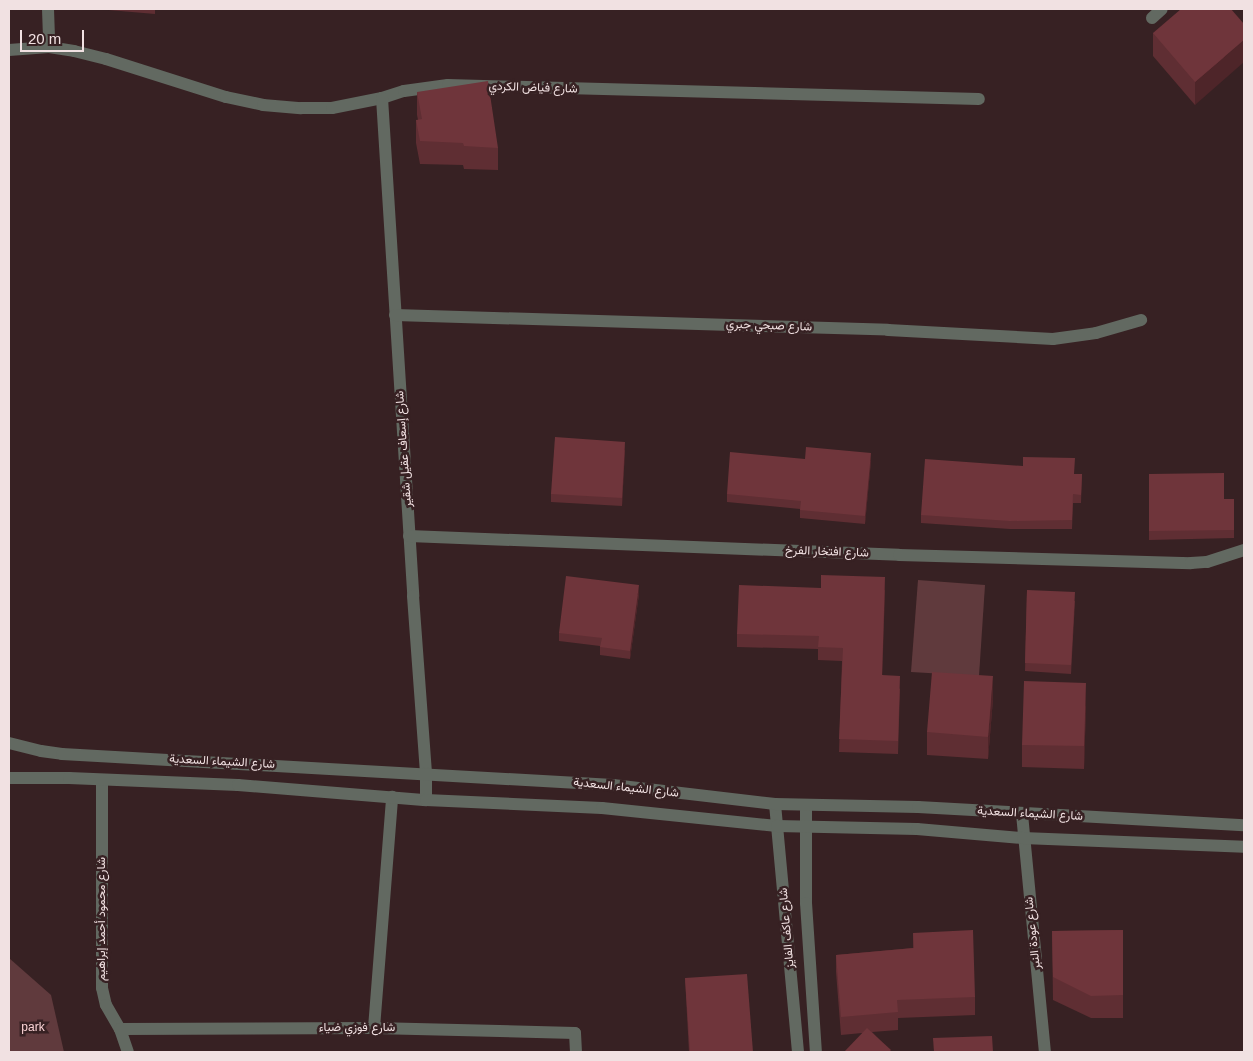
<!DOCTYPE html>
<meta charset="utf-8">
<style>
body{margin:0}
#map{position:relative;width:1253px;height:1061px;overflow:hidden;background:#372123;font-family:Arial,Vazirmatn,sans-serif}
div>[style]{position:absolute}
.green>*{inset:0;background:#603a3d}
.minor>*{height:12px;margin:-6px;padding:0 6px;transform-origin:6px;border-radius:6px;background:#626961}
.tertiary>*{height:12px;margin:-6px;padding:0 6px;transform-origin:6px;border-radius:6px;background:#626961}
.wall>*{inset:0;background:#5f2e33}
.shaded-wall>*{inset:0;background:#4e2529}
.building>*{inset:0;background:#6f353b}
span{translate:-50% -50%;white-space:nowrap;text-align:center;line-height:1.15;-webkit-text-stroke:5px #372123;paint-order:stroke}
.street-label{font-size:12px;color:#f1e1e2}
.park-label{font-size:12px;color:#fbd3d5}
.frame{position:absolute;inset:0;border:10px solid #f1e1e2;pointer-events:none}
.scale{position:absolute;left:20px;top:30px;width:64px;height:22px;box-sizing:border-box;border:2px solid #f1e1e2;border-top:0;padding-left:6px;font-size:15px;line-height:18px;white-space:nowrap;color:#f1e1e2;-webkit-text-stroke:4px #372123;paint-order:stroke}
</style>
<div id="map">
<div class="green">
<div style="clip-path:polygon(918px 580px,985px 585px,979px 676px,911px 672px)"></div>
<div style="clip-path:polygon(9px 958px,51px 995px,64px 1052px,9px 1052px)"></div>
</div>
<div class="minor">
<div style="left:48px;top:9px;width:38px;rotate:88deg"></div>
<div style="left:1152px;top:18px;width:13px;rotate:-42deg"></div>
<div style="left:9px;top:50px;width:40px;rotate:-4.3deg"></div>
<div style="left:49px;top:47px;width:25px;rotate:9deg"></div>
<div style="left:74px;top:51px;width:33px;rotate:14deg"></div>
<div style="left:106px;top:59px;width:126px;rotate:17.6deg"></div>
<div style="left:226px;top:97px;width:38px;rotate:12deg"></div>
<div style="left:263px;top:105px;width:38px;rotate:5deg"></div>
<div style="left:301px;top:108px;width:31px"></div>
<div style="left:332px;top:108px;width:51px;rotate:-11.3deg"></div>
<div style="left:382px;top:98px;width:23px;rotate:-18deg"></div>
<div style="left:404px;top:91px;width:44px;rotate:-7.8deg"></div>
<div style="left:448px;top:85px;width:531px;rotate:1.51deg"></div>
<div style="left:382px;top:98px;width:499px;rotate:86.4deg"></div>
<div style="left:413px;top:596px;width:177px;rotate:85.8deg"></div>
<div style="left:426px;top:773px;width:27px;rotate:90deg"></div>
<div style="left:395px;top:315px;width:493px;rotate:1.7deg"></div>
<div style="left:888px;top:330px;width:165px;rotate:3.1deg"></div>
<div style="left:1053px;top:339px;width:43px;rotate:-7.9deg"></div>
<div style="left:1096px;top:333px;width:47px;rotate:-16.1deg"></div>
<div style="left:409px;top:536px;width:490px;rotate:2.2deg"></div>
<div style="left:899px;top:555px;width:292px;rotate:1.6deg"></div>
<div style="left:1191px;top:563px;width:16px;rotate:-4deg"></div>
<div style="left:1207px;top:562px;width:39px;rotate:-18deg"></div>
<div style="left:102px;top:780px;width:208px;rotate:90deg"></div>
<div style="left:102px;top:988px;width:17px;rotate:77deg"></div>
<div style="left:106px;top:1005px;width:28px;rotate:60deg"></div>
<div style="left:120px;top:1029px;width:24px;rotate:71deg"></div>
<div style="left:775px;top:804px;width:249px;rotate:84.7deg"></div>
<div style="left:806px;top:805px;width:98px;rotate:90deg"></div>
<div style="left:806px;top:903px;width:149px;rotate:86.2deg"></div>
<div style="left:1022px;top:814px;width:239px;rotate:84.5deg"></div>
<div style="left:374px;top:1028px;width:232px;rotate:-85.5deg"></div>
<div style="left:120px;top:1029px;width:254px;rotate:-0.2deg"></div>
<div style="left:374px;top:1028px;width:201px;rotate:1.4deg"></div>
<div style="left:575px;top:1033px;width:19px;rotate:87deg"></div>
</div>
<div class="tertiary">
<div style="left:9px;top:743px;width:33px;rotate:14deg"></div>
<div style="left:41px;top:751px;width:21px;rotate:8deg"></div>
<div style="left:62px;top:754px;width:552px;rotate:3.22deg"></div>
<div style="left:613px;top:785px;width:163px;rotate:6.7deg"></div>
<div style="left:775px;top:804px;width:143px;rotate:1.2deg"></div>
<div style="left:918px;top:807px;width:326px;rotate:3.2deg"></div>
<div style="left:9px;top:778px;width:60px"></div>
<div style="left:69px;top:778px;width:169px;rotate:2.4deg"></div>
<div style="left:238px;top:785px;width:189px;rotate:4.6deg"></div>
<div style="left:426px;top:800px;width:176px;rotate:2.6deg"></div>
<div style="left:602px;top:808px;width:176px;rotate:5.9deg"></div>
<div style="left:777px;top:826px;width:140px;rotate:1.2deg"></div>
<div style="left:917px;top:829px;width:106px;rotate:4.9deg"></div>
<div style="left:1023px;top:838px;width:221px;rotate:2.3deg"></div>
</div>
<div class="wall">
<div style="clip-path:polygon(97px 9px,155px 9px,155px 14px)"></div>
<div style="clip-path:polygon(1244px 24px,1195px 105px,1153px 56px,1153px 33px)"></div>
<div style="clip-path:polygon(417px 92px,498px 148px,498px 170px,464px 169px,463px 165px,420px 164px,416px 143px,416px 120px,418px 120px,417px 115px)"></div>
<div style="clip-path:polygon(625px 450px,622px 506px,551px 502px,551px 494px)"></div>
<div style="clip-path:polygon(871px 461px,865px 524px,800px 518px,800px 509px,727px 502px,727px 494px)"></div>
<div style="clip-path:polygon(1074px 474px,1082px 474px,1081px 503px,1073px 503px,1072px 529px,1010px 529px,921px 523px,921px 515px)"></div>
<div style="clip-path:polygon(1149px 474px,1224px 499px,1234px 499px,1234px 538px,1149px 540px)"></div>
<div style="clip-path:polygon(885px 590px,882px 675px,900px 689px,898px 754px,839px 752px,842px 661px,818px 660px,818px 649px,737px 647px,737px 634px)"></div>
<div style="clip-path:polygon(1027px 590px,1075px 601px,1071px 674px,1025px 671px)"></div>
<div style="clip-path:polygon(639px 594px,630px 659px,600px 655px,600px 646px,559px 641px,559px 633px)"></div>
<div style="clip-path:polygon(993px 699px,988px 759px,927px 755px,927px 732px)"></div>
<div style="clip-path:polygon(1086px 706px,1084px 769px,1022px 767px,1022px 745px)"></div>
<div style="clip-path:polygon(1123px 930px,1123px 1018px,1091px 1018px,1053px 1000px,1052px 931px)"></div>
<div style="clip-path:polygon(913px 933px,975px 997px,975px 1015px,898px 1018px,898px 1030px,872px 1032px,891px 1052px,862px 1033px,841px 1035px,836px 972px,836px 955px,913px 948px)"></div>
<div style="clip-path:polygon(685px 978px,753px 1052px,689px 1052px)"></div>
</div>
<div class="shaded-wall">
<div style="clip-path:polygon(1244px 40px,1244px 62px,1195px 105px,1195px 82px)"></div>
<div style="clip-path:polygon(625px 442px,625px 450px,622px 506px,622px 498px)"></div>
<div style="clip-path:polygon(871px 453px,871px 461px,865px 524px,865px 516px)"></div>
<div style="clip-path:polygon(885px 577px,885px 590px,882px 688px,882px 675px)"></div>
<div style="clip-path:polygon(639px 585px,639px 594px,630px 659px,630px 651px)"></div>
<div style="clip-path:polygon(993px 676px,993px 699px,988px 759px,988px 737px)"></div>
<div style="clip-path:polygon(1086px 683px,1086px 706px,1084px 769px,1084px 746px)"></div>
</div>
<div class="building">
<div style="clip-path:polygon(1181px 9px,1231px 9px,1244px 24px,1244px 40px,1195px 82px,1153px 33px)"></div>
<div style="clip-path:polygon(488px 81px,498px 148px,464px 146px,463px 143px,420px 141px,416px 120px,422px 119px,417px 92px)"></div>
<div style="clip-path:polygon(555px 437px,625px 442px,622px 498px,551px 494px)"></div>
<div style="clip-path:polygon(806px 447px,871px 453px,865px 516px,800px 510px,801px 501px,727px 494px,730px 452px,805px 459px)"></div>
<div style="clip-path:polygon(1023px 457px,1075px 458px,1074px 474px,1082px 474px,1081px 495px,1073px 494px,1072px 520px,1010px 521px,921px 515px,925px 459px,1023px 466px)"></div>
<div style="clip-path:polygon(1224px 473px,1224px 499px,1234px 499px,1234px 530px,1149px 531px,1149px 474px)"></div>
<div style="clip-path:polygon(821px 575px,885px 577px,882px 675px,900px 676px,898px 741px,839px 739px,843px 648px,818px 647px,819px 636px,737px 634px,739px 585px,821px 588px)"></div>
<div style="clip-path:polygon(566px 576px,639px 585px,630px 651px,600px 647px,602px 638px,559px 633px)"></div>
<div style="clip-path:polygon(1027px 590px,1075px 592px,1071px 665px,1025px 663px)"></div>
<div style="clip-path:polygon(932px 672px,993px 676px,988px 737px,927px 732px)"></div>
<div style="clip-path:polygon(1024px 681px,1086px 683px,1084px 746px,1022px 745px)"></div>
<div style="clip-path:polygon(973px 930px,975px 997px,897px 1000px,898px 1012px,841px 1017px,836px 955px,914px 948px,913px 933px)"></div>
<div style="clip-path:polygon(1123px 930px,1123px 995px,1091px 996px,1053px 977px,1052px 931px)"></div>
<div style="clip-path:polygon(747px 974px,753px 1052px,690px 1052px,685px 978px)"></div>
<div style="clip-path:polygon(867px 1028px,891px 1050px,889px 1052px,844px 1052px)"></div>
<div style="clip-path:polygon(992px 1036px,993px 1052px,934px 1052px,933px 1038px)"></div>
</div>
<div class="street-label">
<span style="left:533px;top:88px;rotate:2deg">شارع فياض الكردي</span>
<span style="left:769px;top:326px;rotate:2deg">شارع صبحي جبري</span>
<span style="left:404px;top:449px;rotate:-94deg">شارع إسعاف عقيل شقير</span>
<span style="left:827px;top:552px;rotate:2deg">شارع افتخار الفرخ</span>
<span style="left:222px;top:762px;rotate:3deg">شارع الشيماء السعدية</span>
<span style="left:626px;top:788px;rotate:6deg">شارع الشيماء السعدية</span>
<span style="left:1030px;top:814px;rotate:3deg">شارع الشيماء السعدية</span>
<span style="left:102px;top:919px;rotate:-90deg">شارع محمود أحمد إبراهيم</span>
<span style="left:787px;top:928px;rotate:-95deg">شارع عاكف الفايز</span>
<span style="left:1033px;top:933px;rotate:-96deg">شارع عودة النبر</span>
<span style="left:357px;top:1028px">شارع فوزي ضياء</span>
</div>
<div class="park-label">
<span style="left:33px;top:1028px">park</span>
</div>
<div class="frame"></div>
<div class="scale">20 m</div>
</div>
